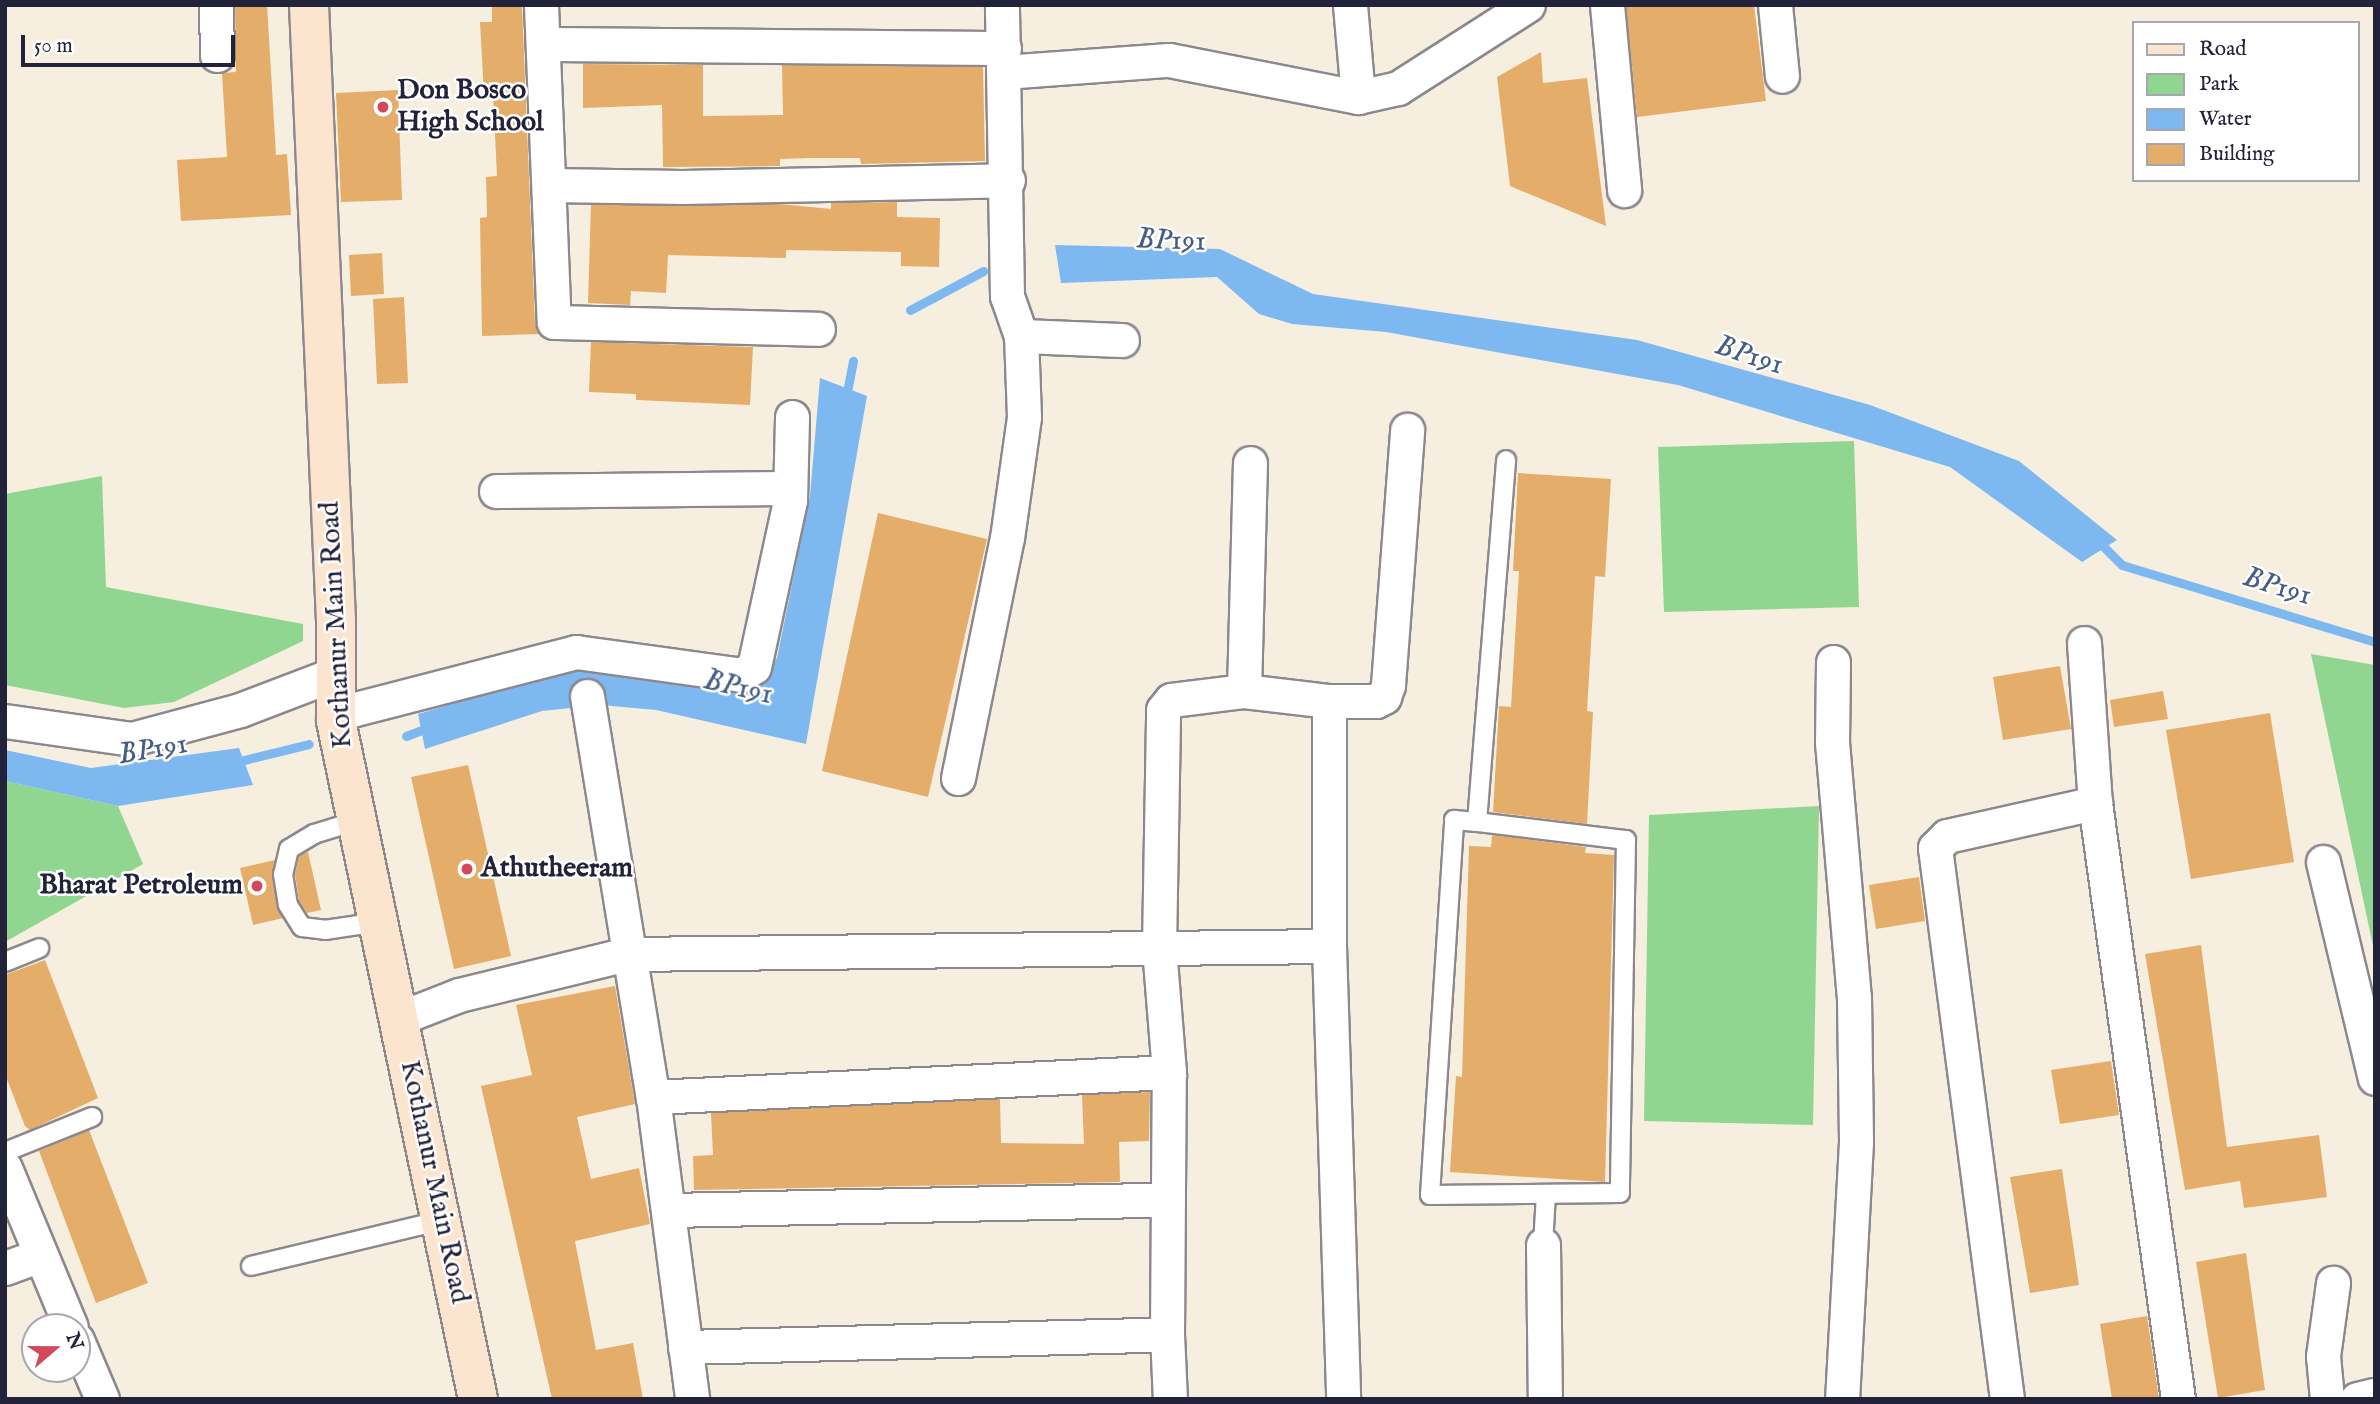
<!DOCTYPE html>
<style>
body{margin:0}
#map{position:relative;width:2380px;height:1404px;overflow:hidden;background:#f6efdf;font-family:"IM FELL English",serif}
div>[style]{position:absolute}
.green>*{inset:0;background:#90d690}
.water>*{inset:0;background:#7db9f0}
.stream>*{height:9px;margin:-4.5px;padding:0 4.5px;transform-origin:4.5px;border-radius:4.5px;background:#7db9f0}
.building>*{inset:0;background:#e4ad6a}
.roads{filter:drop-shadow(2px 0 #8c888d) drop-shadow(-2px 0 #8c888d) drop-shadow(0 2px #8c888d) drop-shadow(0 -2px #8c888d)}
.lane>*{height:18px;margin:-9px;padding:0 9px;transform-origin:9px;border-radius:9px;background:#fff}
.street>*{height:33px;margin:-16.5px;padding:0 16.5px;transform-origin:16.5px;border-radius:16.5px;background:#fff}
.secondary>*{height:38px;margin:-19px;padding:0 19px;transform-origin:19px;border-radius:19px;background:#fce5cf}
.dots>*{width:19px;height:19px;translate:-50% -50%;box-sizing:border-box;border:4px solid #fff;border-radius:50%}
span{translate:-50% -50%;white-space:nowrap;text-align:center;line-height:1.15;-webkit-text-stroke:5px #fff;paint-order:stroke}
.poi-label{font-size:28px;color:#22223b;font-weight:700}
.left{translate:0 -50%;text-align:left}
.right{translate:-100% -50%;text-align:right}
.street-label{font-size:28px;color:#22223b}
.water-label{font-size:30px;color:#465e83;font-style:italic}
.frame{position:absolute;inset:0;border:7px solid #22223b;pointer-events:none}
.legend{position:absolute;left:2132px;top:21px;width:228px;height:161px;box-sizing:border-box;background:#fff;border:2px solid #a7a7b1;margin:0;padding:9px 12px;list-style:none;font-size:21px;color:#22223b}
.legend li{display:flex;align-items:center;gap:14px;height:35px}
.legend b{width:35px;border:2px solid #a7a7b1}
.north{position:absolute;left:21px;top:1313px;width:70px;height:70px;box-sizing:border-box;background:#fff;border:2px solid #a7a7b1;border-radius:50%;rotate:70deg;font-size:19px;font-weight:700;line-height:28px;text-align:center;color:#22223b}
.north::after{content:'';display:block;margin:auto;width:24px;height:32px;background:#d1495b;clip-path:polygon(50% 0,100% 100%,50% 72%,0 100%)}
.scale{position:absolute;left:21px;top:35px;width:214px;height:32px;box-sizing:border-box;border:4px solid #22223b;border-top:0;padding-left:9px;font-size:21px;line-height:24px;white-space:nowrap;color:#22223b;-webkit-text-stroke:5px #fff;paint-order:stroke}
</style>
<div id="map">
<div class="green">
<div style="clip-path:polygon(1854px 441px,1859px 607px,1664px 612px,1658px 447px)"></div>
<div style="clip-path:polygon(102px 476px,106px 587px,303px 624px,303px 641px,174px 702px,124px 708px,5px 685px,5px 494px)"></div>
<div style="clip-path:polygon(2311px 654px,2375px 665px,2375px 955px)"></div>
<div style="clip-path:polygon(5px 781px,118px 806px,143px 864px,5px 942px)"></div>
<div style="clip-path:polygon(1819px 806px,1813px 1125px,1644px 1121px,1649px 815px)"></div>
</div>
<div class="water">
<div style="clip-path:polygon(1055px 245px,1220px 249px,1313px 294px,1637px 340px,1870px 405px,2019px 461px,2117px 540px,2082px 562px,1950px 467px,1678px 385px,1386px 332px,1292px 324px,1259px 314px,1217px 277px,1061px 283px)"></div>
<div style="clip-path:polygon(820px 378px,867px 396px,806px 744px,656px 710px,601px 705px,542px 711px,425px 749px,418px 714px,570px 669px,754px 689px,777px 658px,810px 496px)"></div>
<div style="clip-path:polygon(239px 748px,253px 785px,118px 806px,5px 781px,5px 750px,91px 768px)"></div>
</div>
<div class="stream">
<div style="left:910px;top:310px;width:83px;rotate:-28.1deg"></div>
<div style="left:846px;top:397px;width:37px;rotate:-79deg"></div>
<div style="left:2097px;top:540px;width:35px;rotate:45deg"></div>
<div style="left:2122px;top:565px;width:264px;rotate:16.9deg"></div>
<div style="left:406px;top:736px;width:26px;rotate:-21deg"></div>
<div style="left:232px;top:763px;width:79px;rotate:-13.9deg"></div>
</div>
<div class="building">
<div style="clip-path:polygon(235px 5px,267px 5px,276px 155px,287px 154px,291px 215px,181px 221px,177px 160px,227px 157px,222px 73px,236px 72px)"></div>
<div style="clip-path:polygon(492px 5px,522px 5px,535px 323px,539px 334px,482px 336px,480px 218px,487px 217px,486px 177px,497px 176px,493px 94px,484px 94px,480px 22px,492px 22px)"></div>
<div style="clip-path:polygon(1626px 5px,1754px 5px,1766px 101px,1637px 117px)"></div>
<div style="clip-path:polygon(1541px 52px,1543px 83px,1587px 78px,1606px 226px,1510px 186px,1497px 77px)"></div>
<div style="clip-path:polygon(583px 64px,703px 65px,703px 116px,783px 115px,782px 65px,983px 67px,985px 161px,861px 164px,860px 158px,812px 158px,780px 159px,780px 166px,663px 167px,662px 105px,583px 108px)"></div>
<div style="clip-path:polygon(398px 90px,402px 200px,341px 202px,336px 93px)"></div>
<div style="clip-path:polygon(897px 202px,897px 217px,940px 218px,939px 267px,901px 266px,901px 252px,786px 250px,786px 258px,668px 255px,666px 293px,631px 291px,630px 305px,588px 303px,591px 205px,780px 204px,831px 209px,831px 203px)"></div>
<div style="clip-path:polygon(382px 253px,384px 294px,351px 296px,349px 255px)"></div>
<div style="clip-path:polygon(404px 297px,408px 383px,377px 384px,373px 299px)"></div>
<div style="clip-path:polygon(591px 342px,753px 347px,750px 405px,636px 400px,636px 394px,589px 392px)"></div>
<div style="clip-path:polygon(1518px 473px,1611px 479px,1605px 577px,1595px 576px,1587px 711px,1593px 712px,1587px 824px,1493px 812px,1499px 706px,1511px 707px,1519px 571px,1513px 571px)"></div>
<div style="clip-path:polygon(878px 513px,987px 539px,928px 797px,822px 771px)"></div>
<div style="clip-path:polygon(2060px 666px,2071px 729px,2003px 740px,1993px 677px)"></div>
<div style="clip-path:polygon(2163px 691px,2168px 719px,2114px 727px,2110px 700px)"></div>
<div style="clip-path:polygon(2270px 713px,2294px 862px,2191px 879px,2166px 730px)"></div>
<div style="clip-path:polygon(468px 765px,511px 956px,454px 969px,411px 777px)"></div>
<div style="clip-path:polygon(1492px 835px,1586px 847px,1585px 853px,1614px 855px,1605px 1182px,1450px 1172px,1456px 1076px,1462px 1077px,1469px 846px,1491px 847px)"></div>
<div style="clip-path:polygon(308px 852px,321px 910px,307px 913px,299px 901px,295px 874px,299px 856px)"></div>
<div style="clip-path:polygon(275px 860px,272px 876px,283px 918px,253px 925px,240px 868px)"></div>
<div style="clip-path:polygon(1919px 877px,1925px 921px,1876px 929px,1869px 885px)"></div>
<div style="clip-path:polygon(2201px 945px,2227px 1147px,2319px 1135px,2327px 1197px,2244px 1208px,2240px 1181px,2185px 1190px,2145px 954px)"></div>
<div style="clip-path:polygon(45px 960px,98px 1098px,30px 1130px,25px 1126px,5px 1074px,5px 975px)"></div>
<div style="clip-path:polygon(615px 986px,635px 1104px,577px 1117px,591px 1179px,639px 1168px,650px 1224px,575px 1241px,596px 1350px,633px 1343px,643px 1399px,552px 1399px,481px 1086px,532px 1075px,516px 1005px)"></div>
<div style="clip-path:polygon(2111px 1061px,2119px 1115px,2060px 1124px,2051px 1070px)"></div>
<div style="clip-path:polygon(1150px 1092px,1149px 1141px,1119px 1142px,1120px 1182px,694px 1190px,693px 1156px,713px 1155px,711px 1113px,1000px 1099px,1001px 1143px,1084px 1144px,1082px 1095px)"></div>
<div style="clip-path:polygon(89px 1130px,148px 1283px,96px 1303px,39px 1151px)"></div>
<div style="clip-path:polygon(2062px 1169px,2079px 1285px,2030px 1293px,2010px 1177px)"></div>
<div style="clip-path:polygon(2246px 1253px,2265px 1390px,2218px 1398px,2196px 1262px)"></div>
<div style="clip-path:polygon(2147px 1316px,2159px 1399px,2112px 1399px,2100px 1324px)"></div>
</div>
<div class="roads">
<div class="lane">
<div style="left:356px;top:821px;width:44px;rotate:162.8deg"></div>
<div style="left:314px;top:834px;width:29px;rotate:149deg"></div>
<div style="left:289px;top:849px;width:26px;rotate:103deg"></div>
<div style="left:283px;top:874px;width:31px;rotate:81deg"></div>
<div style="left:288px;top:905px;width:26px;rotate:58deg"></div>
<div style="left:302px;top:927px;width:23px;rotate:7deg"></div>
<div style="left:325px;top:930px;width:55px;rotate:-8.4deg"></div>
<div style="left:1477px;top:822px;width:150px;rotate:6.9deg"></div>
<div style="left:1626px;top:840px;width:353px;rotate:91deg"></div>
<div style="left:1620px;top:1193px;width:190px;rotate:179.4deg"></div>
<div style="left:1430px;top:1195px;width:376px;rotate:-86.3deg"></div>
<div style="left:1454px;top:820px;width:23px;rotate:5deg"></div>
<div style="left:1477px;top:822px;width:363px;rotate:-85.4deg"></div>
<div style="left:5px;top:962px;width:37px;rotate:-22deg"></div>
<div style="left:5px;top:1152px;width:94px;rotate:-21.9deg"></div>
<div style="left:1543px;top:1245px;width:51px;rotate:-86.6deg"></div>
<div style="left:251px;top:1266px;width:196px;rotate:-13.5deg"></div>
</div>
<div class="street">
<div style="left:216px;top:5px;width:50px;rotate:88.9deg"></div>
<div style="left:541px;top:5px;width:317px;rotate:87.7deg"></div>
<div style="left:554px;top:322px;width:264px;rotate:1.5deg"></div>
<div style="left:1350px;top:5px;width:92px;rotate:85deg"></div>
<div style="left:1607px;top:5px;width:186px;rotate:84.7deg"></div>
<div style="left:1775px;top:5px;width:71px;rotate:84.4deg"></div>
<div style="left:543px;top:44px;width:461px;rotate:0.5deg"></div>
<div style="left:1004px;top:72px;width:165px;rotate:-4.2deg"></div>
<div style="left:1169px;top:60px;width:193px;rotate:11.1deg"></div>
<div style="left:1358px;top:97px;width:41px;rotate:-12.7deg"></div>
<div style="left:1398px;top:88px;width:154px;rotate:-32.6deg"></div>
<div style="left:549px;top:185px;width:133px;rotate:0.9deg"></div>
<div style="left:682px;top:187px;width:326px;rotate:-1.2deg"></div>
<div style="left:1021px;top:336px;width:101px;rotate:2.3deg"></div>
<div style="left:496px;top:491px;width:294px;rotate:-0.6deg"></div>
<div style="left:2084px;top:643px;width:160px;rotate:86.1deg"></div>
<div style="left:2095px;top:803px;width:602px;rotate:82.07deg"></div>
<div style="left:1833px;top:662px;width:80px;rotate:90.7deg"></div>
<div style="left:1832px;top:742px;width:256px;rotate:85.1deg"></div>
<div style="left:1854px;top:997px;width:145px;rotate:89.2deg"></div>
<div style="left:1856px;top:1142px;width:257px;rotate:93.1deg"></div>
<div style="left:1244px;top:691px;width:228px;rotate:-88.5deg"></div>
<div style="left:587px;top:696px;width:406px;rotate:80.7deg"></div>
<div style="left:653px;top:1097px;width:305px;rotate:82.6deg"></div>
<div style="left:1329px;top:701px;width:245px;rotate:90deg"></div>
<div style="left:336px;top:714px;width:248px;rotate:-14.5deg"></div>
<div style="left:576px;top:652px;width:167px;rotate:7.9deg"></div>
<div style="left:741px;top:675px;width:15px;rotate:-32deg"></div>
<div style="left:754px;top:667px;width:171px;rotate:-77.8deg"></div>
<div style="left:790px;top:500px;width:83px;rotate:-88.6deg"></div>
<div style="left:5px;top:721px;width:128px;rotate:8.1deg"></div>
<div style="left:132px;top:739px;width:112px;rotate:-15deg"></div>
<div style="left:240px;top:710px;width:104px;rotate:-20.9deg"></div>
<div style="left:958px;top:778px;width:245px;rotate:-78.5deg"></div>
<div style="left:1007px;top:538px;width:122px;rotate:-82deg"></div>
<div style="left:1024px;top:417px;width:81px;rotate:-92.1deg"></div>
<div style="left:1021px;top:336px;width:42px;rotate:-109.3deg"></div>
<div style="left:1007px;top:296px;width:291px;rotate:-91deg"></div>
<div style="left:2323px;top:862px;width:222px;rotate:76.5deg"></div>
<div style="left:400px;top:1018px;width:63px;rotate:-21.3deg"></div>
<div style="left:459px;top:995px;width:173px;rotate:-13.7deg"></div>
<div style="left:627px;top:954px;width:702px;rotate:-0.65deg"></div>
<div style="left:1329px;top:946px;width:453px;rotate:88.2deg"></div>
<div style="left:653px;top:1097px;width:517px;rotate:-2.77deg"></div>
<div style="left:5px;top:1168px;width:172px;rotate:67.5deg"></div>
<div style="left:669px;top:1210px;width:498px;rotate:-1.2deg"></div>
<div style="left:1543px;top:1245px;width:154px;rotate:89.3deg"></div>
<div style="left:5px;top:1268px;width:37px;rotate:-20deg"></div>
<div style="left:1167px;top:1334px;width:262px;rotate:-89.6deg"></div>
<div style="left:1169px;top:1072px;width:124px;rotate:-94.6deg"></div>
<div style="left:1159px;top:948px;width:238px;rotate:-89deg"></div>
<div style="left:1163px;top:710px;width:13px;rotate:-51deg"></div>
<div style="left:1171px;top:700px;width:74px;rotate:-7deg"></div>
<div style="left:1244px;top:691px;width:86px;rotate:6.7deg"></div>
<div style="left:1329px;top:701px;width:47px"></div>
<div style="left:1376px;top:701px;width:9px;rotate:-27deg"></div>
<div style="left:1384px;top:697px;width:13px;rotate:-72deg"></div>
<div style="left:1388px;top:685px;width:256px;rotate:-85.7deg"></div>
<div style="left:77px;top:1340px;width:64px;rotate:67deg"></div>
<div style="left:685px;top:1347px;width:482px;rotate:-1.5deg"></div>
<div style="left:1167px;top:1334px;width:65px;rotate:87.4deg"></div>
<div style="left:2007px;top:1399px;width:556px;rotate:-97.44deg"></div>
<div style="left:1935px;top:848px;width:17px;rotate:-45deg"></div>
<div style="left:1947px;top:836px;width:152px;rotate:-12.6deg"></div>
<div style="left:2327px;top:1399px;width:43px;rotate:-95.3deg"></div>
<div style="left:2323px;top:1356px;width:74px;rotate:-82.2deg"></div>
<div style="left:2357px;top:1399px;width:18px;rotate:-13deg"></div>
</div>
<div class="secondary">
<div style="left:309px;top:5px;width:617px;rotate:87.49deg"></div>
<div style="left:336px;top:621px;width:100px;rotate:90deg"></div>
<div style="left:336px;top:721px;width:693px;rotate:78.17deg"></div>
</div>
</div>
<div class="dots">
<div style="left:383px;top:107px;background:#d1495b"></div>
<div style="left:467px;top:869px;background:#d1495b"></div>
<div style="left:257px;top:886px;background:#d1495b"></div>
</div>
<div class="poi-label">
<span class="left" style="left:397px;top:107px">Don Bosco<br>High School</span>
<span class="left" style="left:481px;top:869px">Athutheeram</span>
<span class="right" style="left:243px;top:886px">Bharat Petroleum</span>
</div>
<div class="street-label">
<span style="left:337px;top:625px;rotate:-93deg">Kothanur Main Road</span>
<span style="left:434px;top:1182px;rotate:78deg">Kothanur Main Road</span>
</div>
<div class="water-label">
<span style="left:1171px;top:241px;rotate:2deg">BP191</span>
<span style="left:1749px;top:356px;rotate:18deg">BP191</span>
<span style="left:2277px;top:587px;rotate:17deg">BP191</span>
<span style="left:738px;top:688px;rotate:13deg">BP191</span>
<span style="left:153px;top:750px;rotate:-10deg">BP191</span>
</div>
<div class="frame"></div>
<ul class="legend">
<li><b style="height:9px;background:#fce5cf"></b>Road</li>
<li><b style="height:19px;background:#90d690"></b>Park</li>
<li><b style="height:19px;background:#7db9f0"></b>Water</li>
<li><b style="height:19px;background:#e4ad6a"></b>Building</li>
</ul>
<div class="north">N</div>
<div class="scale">50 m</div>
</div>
